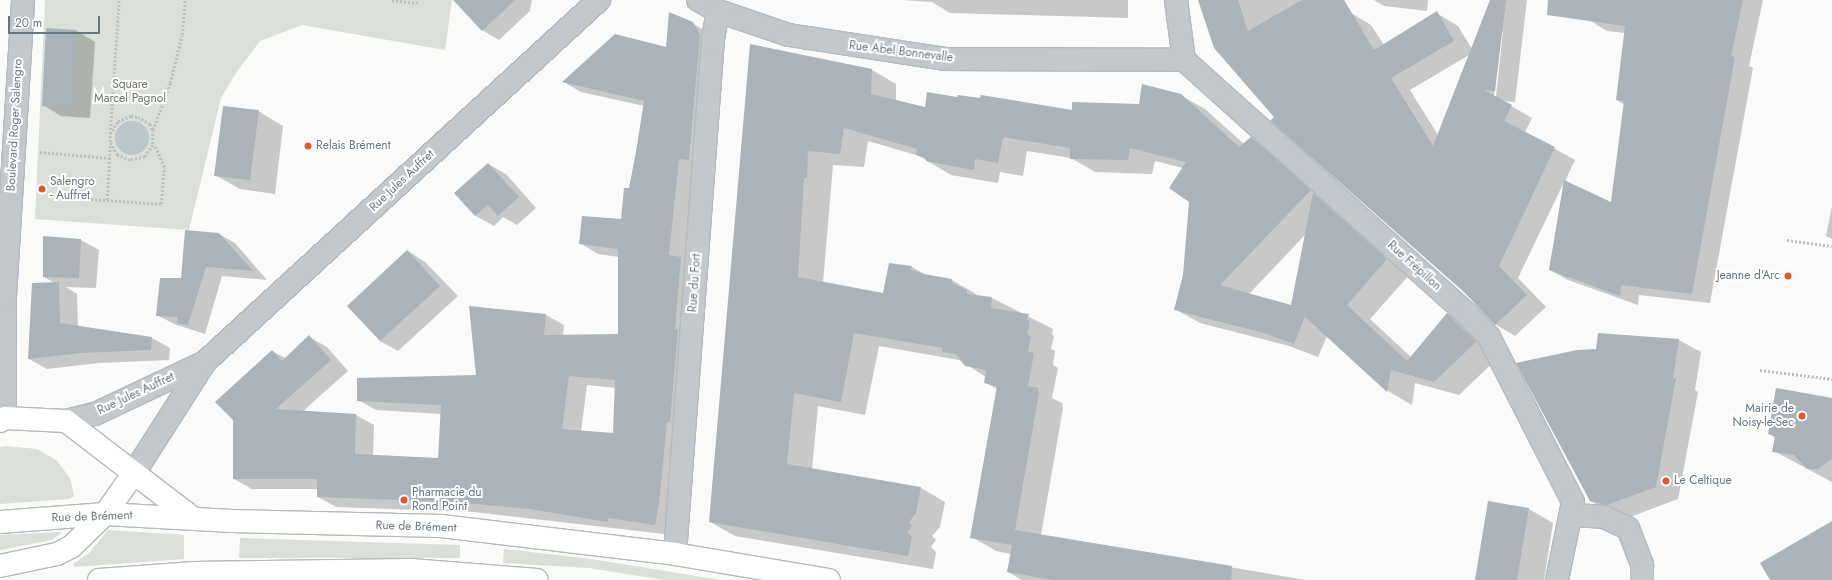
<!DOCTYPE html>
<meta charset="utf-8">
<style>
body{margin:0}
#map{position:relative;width:1832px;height:580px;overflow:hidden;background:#fafaf8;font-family:Jost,sans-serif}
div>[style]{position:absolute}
.green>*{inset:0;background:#dadfd7}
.water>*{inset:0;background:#bbc7cb}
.round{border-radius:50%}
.shadow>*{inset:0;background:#0003}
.building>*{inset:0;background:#aab3b9}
.path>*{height:2.5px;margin-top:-1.25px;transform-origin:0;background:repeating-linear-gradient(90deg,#bbbfc2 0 2px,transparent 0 4px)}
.roads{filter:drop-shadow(1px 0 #b3babf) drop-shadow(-1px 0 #b3babf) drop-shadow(0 1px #b3babf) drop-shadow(0 -1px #b3babf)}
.pedestrian>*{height:22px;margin:-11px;padding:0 11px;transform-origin:11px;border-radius:11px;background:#c3c8cc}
.minor>*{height:22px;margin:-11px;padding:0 11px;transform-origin:11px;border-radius:11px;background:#c3c8cc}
.tertiary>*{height:22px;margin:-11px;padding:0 11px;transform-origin:11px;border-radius:11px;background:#c3c8cc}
.secondary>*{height:22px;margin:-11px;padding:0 11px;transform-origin:11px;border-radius:11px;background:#fff}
.dots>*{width:11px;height:11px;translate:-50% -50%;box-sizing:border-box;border:2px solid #fff;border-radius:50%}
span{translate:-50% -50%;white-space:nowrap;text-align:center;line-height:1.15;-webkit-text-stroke:4px #fff;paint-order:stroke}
.street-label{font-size:12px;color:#657683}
.park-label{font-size:12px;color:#687a64}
.poi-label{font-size:12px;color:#657683}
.left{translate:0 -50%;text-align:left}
.right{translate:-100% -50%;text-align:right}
.scale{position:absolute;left:8px;top:16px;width:92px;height:18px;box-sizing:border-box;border:2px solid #657683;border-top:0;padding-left:5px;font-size:12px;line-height:14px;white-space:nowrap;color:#657683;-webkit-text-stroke:3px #fff;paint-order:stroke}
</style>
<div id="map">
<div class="green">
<div style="clip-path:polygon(45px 0,452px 0,445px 50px,302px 25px,260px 41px,236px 73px,221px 98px,189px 230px,35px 219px)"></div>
<div style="clip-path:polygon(5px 446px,37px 449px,56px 460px,70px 478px,74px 496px,69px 499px,0 504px,0 447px)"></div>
<div style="clip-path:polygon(108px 530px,184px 535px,184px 559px,74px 567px,73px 564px,89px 553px)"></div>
<div style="clip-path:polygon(62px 532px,52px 540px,0 550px,0 535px)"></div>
<div style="clip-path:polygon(240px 538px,460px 545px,460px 558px,239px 558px)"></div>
<div style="clip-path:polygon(504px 549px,591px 559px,721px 580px,664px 580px,589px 568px,503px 563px)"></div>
</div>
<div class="water">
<div class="round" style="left:115px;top:121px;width:34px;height:34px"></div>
</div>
<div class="shadow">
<div style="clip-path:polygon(455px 0,532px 0,530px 11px,499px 40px,482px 30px)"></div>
<div style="clip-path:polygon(902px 0,1128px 0,1128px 18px,950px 13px,932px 2px)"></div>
<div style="clip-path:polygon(evenodd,1200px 0,1341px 0,1351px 13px,1371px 25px,1384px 45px,1438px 14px,1458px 26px,1472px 49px,1491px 0,1527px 0,1515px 102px,1502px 101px,1532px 118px,1525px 132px,1575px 160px,1565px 181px,1611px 203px,1625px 105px,1617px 100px,1625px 33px,1607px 31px,1589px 20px,1590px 0,1763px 0,1749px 66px,1753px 68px,1710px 303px,1639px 295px,1638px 305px,1568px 280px,1550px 270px,1564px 182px,1518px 278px,1546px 307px,1515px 336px,1495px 324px,1200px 0,1503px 31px,1496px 96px,1494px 96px,1501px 35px,1503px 31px,1200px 0,1469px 55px,1438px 135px,1410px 90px,1469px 55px)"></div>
<div style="clip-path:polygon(1374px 0,1428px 0,1427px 11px,1384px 6px)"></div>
<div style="clip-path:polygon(evenodd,692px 23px,711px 34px,673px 535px,474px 512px,336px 507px,318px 497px,318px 489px,252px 489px,234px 479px,272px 351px,285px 358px,309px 337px,327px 347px,348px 371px,303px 411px,356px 415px,374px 425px,373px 456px,439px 459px,441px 414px,376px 410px,358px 400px,477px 376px,546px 315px,564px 325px,563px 336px,619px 335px,619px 257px,598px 254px,580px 243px,622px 220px,630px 189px,644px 106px,581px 92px,564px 82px,667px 48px,692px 23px,587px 385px,616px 388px,614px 434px,581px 432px,587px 385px)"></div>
<div style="clip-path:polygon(77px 31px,95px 42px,90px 118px,61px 116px,43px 105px)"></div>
<div style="clip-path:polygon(evenodd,751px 45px,872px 70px,896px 84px,896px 101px,926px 108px,958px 98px,1073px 111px,1140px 105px,1180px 95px,1205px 109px,1244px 144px,1251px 138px,1275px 152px,1411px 273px,1370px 319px,1412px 358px,1447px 314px,1472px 328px,1500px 356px,1459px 395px,1415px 383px,1412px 405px,1388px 391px,1327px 336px,1318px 357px,1289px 346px,1200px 323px,1175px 309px,1184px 275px,1190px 202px,1183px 168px,1155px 161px,1152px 174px,1095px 172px,1071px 158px,1027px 151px,1023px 176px,1000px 172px,998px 183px,951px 175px,919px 156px,868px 141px,864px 167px,833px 165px,823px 283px,884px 294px,912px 267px,926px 275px,952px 280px,976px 294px,976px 296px,992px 298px,1053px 329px,1052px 334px,1054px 336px,1051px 349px,1055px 351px,1053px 365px,1058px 368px,1052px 398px,1062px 403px,1063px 408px,1041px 535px,1306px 580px,1022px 580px,1008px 572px,1011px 554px,996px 551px,972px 537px,997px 389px,986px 383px,986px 377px,959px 360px,879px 346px,865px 415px,818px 406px,812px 470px,921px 488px,945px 502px,940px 527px,932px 536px,936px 540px,931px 547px,936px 552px,933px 569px,735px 536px,710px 522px,751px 45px,1306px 234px,1292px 306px,1249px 294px,1306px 234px)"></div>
<div style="clip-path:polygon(258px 111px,283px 126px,275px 194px,240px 189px,215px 175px)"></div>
<div style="clip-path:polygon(488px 164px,506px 174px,536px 208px,517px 225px,503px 217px,494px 226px,476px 216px,456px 194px)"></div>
<div style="clip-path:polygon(1832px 206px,1832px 239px,1826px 236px)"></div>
<div style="clip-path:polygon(219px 234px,235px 243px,267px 280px,222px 276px,205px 334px,174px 324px,157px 315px,182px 279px)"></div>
<div style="clip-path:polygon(81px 240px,99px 250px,96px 288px,66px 287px,77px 294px,78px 327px,152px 338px,170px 348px,169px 360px,99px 363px,47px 369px,29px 359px,33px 284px,55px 283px,44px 277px)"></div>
<div style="clip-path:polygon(408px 251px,425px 262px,458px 296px,398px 351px,380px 341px)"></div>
<div style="clip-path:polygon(1599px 334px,1679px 340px,1701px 352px,1695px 390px,1698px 392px,1678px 499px,1630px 517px,1613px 514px,1591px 501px)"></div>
<div style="clip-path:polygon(1832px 399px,1832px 482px,1774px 451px,1776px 438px,1769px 434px)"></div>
<div style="clip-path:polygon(1489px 502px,1529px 509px,1553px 523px,1544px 580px,1476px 580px)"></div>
</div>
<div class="building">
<div style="clip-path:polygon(453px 0,515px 0,482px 31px)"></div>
<div style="clip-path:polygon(1198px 0,1238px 0,1248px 31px,1302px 0,1344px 0,1374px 50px,1437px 11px,1454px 41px,1391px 78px,1433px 146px,1490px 0,1506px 0,1495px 91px,1484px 90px,1512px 105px,1504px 121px,1555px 147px,1499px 266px,1527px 295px,1495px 325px,1464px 292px,1270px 121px,1274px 117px,1214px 48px)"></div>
<div style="clip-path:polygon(1548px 0,1743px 0,1731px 56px,1735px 57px,1692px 294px,1621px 285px,1620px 296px,1549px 270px,1564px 180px,1611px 202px,1624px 101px,1616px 100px,1625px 26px,1547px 15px)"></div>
<div style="clip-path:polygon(evenodd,669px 12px,693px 22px,700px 35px,689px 160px,679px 159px,669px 255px,681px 257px,675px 329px,678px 329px,670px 422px,667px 422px,659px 504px,655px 525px,608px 518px,608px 522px,530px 509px,455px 502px,317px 497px,317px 479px,233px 479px,233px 420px,215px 402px,272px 350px,282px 361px,309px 335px,331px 360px,276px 409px,356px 414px,355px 454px,438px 458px,441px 405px,357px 401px,357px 378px,476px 375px,469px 306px,546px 314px,544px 335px,618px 334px,618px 249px,579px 244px,582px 216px,621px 219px,624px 188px,629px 188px,636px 152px,644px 101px,562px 82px,615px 34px,666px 47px,669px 12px,569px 376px,615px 380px,613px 433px,562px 429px,569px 376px)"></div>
<div style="clip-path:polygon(46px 28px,77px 30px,72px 108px,42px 106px)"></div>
<div style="clip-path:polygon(750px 44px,872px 69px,871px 94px,925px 107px,927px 92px,957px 97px,958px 95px,980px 98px,981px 95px,1072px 110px,1072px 102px,1139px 104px,1142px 84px,1181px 94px,1239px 147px,1251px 137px,1311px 190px,1220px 285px,1291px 305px,1313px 193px,1387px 259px,1347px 305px,1407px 361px,1447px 313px,1476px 342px,1434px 382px,1391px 370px,1387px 392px,1305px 317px,1294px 344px,1264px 333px,1174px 310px,1183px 275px,1189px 202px,1169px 188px,1186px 162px,1130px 148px,1128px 160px,1070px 159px,1070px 148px,1003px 137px,998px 163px,975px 159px,974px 170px,926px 161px,926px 158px,916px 155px,917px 149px,844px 128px,840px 154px,808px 151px,807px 178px,804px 178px,798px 277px,883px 293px,889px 263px,912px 266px,911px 270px,924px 274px,952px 279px,952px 283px,967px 290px,967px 294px,992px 297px,991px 308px,1029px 314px,1027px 320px,1030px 321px,1027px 335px,1031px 336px,1028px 352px,1034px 353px,1028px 386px,1038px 388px,1039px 393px,1015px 530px,1232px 566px,1231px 580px,1053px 580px,1007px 572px,1012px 545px,970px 538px,997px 386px,984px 383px,986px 370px,965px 366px,956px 354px,942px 352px,943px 348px,854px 333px,841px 402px,794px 393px,787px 464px,921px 487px,916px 513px,909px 522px,912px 526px,907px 532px,912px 537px,908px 556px,709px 522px)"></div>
<div style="clip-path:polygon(223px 106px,259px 110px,250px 180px,214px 176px)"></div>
<div style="clip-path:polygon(488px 163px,519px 197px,498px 216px,488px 205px,475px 216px,454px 193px)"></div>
<div style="clip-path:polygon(185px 230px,219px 233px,253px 271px,206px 267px,188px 325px,177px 323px,178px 317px,156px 316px,160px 278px,181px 278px)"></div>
<div style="clip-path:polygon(43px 236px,81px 239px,79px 278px,43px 277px)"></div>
<div style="clip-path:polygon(407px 250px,440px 286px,380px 341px,347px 306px)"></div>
<div style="clip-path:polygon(59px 282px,60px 323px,152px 337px,151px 350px,81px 353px,28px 359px,32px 283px)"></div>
<div style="clip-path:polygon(1598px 333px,1679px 339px,1673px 378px,1676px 378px,1656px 487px,1607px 505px,1590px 501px,1516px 363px,1577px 350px,1596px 349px)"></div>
<div style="clip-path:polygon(1776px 388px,1832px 398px,1832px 459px,1818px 469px,1807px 469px,1794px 455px,1772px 452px,1775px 436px,1768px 434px)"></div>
<div style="clip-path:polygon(1488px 501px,1529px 508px,1517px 580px,1475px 580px)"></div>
<div style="clip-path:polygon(1832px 521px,1832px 580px,1770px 580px,1760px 563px)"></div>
</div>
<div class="path">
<div style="left:392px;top:0;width:24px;rotate:7deg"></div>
<div style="left:416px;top:3px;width:4px;rotate:-45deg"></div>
<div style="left:153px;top:130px;width:50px;rotate:-70.1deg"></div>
<div style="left:170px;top:83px;width:49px;rotate:-76deg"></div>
<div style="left:182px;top:35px;width:35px;rotate:-85deg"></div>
<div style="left:110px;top:134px;width:15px;rotate:-58deg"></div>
<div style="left:118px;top:121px;width:14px;rotate:-21deg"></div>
<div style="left:131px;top:116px;width:7px;rotate:8deg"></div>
<div style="left:138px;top:117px;width:14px;rotate:30deg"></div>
<div style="left:150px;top:124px;width:7px;rotate:63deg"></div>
<div style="left:153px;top:130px;width:15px;rotate:90deg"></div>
<div style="left:153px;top:145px;width:14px;rotate:124deg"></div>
<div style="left:145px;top:157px;width:15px;rotate:169deg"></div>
<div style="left:130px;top:160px;width:14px;rotate:-159deg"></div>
<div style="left:117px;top:155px;width:15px;rotate:-118deg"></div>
<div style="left:110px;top:142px;width:8px;rotate:-90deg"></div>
<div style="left:110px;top:134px;width:134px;rotate:-86.2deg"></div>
<div style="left:40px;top:152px;width:70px;rotate:4.9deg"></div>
<div style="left:63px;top:197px;width:98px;rotate:4.1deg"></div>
<div style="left:161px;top:204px;width:37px;rotate:-85deg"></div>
<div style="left:164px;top:167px;width:24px;rotate:-114deg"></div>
<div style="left:107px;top:200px;width:56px;rotate:-86.9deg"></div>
<div style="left:1787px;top:240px;width:45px;rotate:7.6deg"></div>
<div style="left:1760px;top:370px;width:73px;rotate:7.1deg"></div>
</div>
<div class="roads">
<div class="pedestrian">
<div style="left:1571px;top:515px;width:33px;rotate:3deg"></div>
<div style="left:1604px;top:517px;width:26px;rotate:25deg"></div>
<div style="left:1628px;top:528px;width:40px;rotate:69deg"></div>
<div style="left:1642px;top:565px;width:15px;rotate:90deg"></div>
</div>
<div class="minor">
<div style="left:698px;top:0;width:23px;rotate:29deg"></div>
<div style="left:718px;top:11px;width:75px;rotate:18.7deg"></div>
<div style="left:789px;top:35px;width:159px;rotate:8.7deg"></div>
<div style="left:946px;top:59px;width:238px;rotate:0.2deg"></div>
<div style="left:1176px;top:0;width:61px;rotate:82.4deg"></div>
<div style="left:1184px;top:60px;width:379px;rotate:41.9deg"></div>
<div style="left:1466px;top:313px;width:33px;rotate:46deg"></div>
<div style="left:1489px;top:337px;width:185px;rotate:63deg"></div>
<div style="left:1573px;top:502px;width:80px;rotate:101.6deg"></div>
<div style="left:5px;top:418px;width:122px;rotate:-90deg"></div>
<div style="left:5px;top:296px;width:297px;rotate:-86.5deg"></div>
<div style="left:675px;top:554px;width:516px;rotate:-85.78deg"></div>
<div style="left:713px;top:39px;width:28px;rotate:-80deg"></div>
</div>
<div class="tertiary">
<div style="left:66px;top:421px;width:30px;rotate:-14deg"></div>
<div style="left:95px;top:414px;width:122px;rotate:-25.3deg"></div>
<div style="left:134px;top:473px;width:132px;rotate:-57.4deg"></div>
<div style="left:205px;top:362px;width:535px;rotate:-42.58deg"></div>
</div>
<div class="secondary">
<div style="left:0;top:421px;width:6px;rotate:-31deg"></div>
<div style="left:5px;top:418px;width:61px;rotate:2.8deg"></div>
<div style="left:66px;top:421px;width:160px;rotate:37.4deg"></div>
<div style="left:0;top:522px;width:105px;rotate:-4.4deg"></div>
<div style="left:105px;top:514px;width:127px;rotate:3.2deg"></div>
<div style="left:232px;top:521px;width:209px;rotate:1.4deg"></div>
<div style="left:441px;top:526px;width:236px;rotate:6.8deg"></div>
<div style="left:675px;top:554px;width:156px;rotate:9.6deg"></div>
<div style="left:0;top:566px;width:58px;rotate:-11.9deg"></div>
<div style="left:57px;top:554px;width:16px;rotate:-27deg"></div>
<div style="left:71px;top:547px;width:47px;rotate:-44.1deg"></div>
<div style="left:105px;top:514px;width:50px;rotate:-54.7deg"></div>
<div style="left:99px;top:580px;width:95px;rotate:-4.2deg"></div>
<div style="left:194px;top:573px;width:217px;rotate:-0.8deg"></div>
<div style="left:411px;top:570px;width:126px;rotate:4.5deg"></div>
</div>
</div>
<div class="dots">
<div style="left:308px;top:146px;background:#e4572e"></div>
<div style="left:42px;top:189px;background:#e4572e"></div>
<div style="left:1788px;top:276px;background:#e4572e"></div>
<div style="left:1802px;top:416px;background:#e4572e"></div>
<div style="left:1666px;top:481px;background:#e4572e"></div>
<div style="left:404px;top:500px;background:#e4572e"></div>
</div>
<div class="street-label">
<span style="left:901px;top:52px;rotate:7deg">Rue Abel Bonnevalle</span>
<span style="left:15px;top:125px;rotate:-87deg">Boulevard Roger Salengro</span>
<span style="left:402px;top:181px;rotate:-43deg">Rue Jules Auffret</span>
<span style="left:1414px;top:266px;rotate:42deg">Rue Frépillon</span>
<span style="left:695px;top:283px;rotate:-86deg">Rue du Fort</span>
<span style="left:136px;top:394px;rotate:-25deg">Rue Jules Auffret</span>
<span style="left:92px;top:517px;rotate:-2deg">Rue de Brément</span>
<span style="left:416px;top:527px;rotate:2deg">Rue de Brément</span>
</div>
<div class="park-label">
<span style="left:130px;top:92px">Square<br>Marcel Pagnol</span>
</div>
<div class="poi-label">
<span class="left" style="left:316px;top:146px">Relais Brément</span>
<span class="left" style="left:50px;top:189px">Salengro<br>- Auffret</span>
<span class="right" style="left:1780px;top:276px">Jeanne d'Arc</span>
<span class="right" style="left:1794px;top:416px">Mairie de<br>Noisy-le-Sec</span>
<span class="left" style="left:1674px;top:481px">Le Celtique</span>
<span class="left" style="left:412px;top:500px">Pharmacie du<br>Rond Point</span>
</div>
<div class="scale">20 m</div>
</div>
